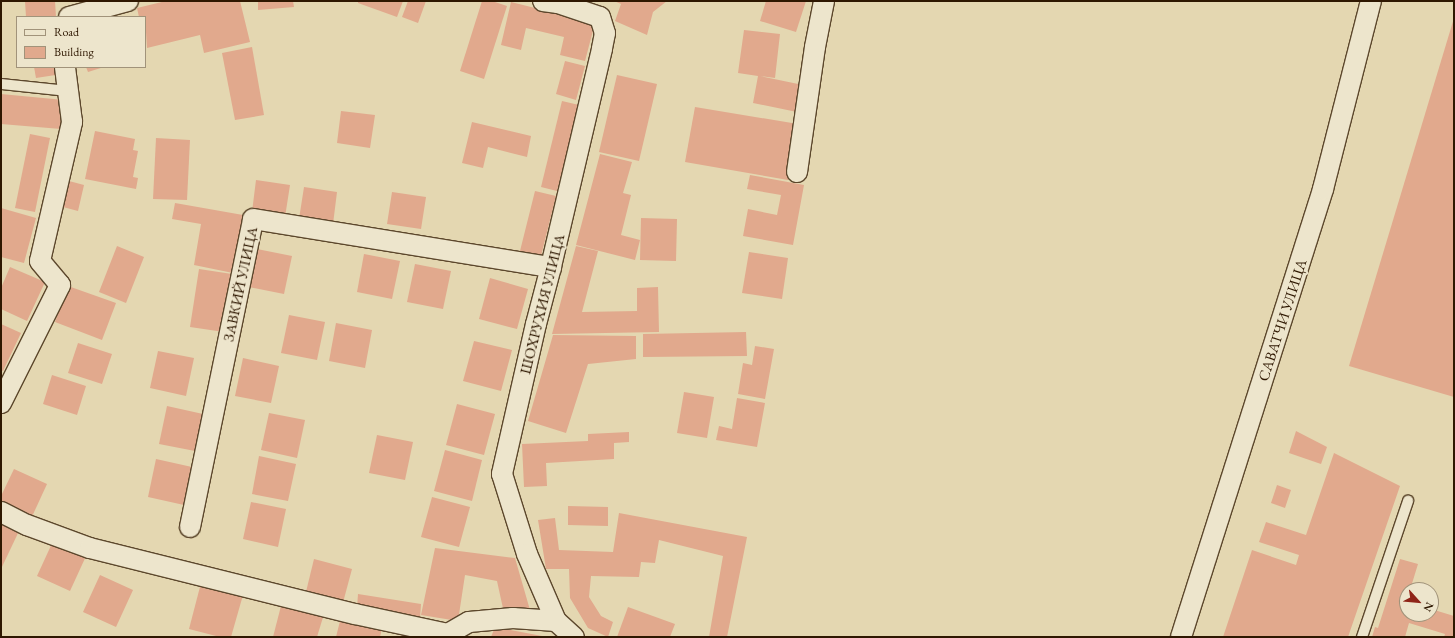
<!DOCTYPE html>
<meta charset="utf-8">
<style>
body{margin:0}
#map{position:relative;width:1455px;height:638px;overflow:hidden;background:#e4d7b1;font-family:"EB Garamond",serif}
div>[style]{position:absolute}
.building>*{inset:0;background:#e1a98d}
.roads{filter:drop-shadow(1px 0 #5c472c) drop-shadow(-1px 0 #5c472c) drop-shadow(0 1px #5c472c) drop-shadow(0 -1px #5c472c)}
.service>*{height:10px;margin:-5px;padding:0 5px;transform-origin:5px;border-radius:5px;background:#ede5cc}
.minor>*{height:20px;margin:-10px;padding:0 10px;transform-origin:10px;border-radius:10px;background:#ede5cc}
span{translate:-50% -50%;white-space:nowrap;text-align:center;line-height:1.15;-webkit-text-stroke:4px #ede5cc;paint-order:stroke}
.street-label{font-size:15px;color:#2e1700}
.frame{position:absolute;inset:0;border:2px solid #2e1700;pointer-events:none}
.legend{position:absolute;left:16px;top:16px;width:130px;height:52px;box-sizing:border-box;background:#ede5cc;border:1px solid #a1937a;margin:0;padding:5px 7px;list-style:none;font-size:12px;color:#2e1700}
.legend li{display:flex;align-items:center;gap:8px;height:20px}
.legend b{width:20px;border:1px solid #a1937a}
.north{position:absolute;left:1399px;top:582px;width:40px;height:40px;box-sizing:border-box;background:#ede5cc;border:1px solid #a1937a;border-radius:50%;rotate:117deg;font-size:11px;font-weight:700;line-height:16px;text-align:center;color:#2e1700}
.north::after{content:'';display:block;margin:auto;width:14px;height:18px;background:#8f2418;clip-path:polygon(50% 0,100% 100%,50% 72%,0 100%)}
</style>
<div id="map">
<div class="building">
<div style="clip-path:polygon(25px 1px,55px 1px,56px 17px,26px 17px)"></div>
<div style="clip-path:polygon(166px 1px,240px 1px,250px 42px,204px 53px,200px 35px,147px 48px,145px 17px,139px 17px,137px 8px)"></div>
<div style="clip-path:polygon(258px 1px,293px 1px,294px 7px,258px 10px)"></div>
<div style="clip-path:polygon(358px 1px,403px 1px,397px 17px,358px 3px)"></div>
<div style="clip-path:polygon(408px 1px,426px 1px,418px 23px,402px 17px)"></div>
<div style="clip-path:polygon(482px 1px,492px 1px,507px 6px,484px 79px,460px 71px)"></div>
<div style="clip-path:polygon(614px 1px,667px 1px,653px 12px,647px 35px,615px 21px,621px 4px)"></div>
<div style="clip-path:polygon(766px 1px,806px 1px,796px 32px,760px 21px)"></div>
<div style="clip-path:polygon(511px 2px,595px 23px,585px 61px,560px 55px,564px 37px,526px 28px,521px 50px,501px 45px)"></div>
<div style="clip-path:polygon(1454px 18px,1454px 397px,1349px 366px)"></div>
<div style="clip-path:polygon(744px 30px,780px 34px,775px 78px,760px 76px,803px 85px,797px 112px,753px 103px,758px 76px,738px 73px)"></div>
<div style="clip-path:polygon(252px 47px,264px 115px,235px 120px,222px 53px)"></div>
<div style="clip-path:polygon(565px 61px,585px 66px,576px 100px,556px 94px)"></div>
<div style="clip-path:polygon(34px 67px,61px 67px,62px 74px,36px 78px)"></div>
<div style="clip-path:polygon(86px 67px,104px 67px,88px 72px)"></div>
<div style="clip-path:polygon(617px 75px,657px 84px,639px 161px,599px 152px)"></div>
<div style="clip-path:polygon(1px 94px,64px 100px,61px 129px,1px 124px)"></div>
<div style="clip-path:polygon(562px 101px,579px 105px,557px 191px,541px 187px)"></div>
<div style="clip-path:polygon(695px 107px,798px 124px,788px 180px,685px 162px)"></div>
<div style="clip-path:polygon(341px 111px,375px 115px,370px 148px,337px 143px)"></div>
<div style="clip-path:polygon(472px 122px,531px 136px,527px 157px,488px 147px,483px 168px,462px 163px)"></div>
<div style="clip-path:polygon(95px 131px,135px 139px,133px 150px,138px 151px,133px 177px,138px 178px,136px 189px,85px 179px)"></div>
<div style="clip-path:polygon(30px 134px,50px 138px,35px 212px,15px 208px)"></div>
<div style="clip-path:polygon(156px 138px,190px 140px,187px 200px,153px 199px)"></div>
<div style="clip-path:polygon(600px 154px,632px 162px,623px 193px,631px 195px,621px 235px,640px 240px,635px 260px,576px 245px)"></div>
<div style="clip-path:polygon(750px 175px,804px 185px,793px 245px,743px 236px,748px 209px,777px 215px,781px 195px,747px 189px)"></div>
<div style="clip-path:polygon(256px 180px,290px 185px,285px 217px,252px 212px)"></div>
<div style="clip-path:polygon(69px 181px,84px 185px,78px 211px,63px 207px)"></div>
<div style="clip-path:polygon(304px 187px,337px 192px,333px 224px,299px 219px)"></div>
<div style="clip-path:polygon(535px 191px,556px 196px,540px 260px,519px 255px)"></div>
<div style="clip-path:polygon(392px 192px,426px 197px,421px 229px,387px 224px)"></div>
<div style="clip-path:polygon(175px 203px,243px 215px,233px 273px,194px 265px,201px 224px,172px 219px)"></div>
<div style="clip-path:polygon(1px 208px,36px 218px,24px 263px,1px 257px)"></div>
<div style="clip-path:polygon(641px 218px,677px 219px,676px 261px,640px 260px)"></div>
<div style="clip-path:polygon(117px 246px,144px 257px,126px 303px,99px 292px)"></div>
<div style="clip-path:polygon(576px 246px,598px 251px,582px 312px,637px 311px,637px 288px,658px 287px,659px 332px,552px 334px)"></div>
<div style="clip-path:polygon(257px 249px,292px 256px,284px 294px,249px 287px)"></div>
<div style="clip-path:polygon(749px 252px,788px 258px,782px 299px,742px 293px)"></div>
<div style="clip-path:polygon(364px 254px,400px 261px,392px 299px,357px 292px)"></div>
<div style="clip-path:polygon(415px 264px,451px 271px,443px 309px,407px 302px)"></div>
<div style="clip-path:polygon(10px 267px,45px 282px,27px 321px,1px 309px,1px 288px)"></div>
<div style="clip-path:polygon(199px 269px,232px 274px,224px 332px,190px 327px)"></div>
<div style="clip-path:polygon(490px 278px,528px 289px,517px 329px,479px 319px)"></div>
<div style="clip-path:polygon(68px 286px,116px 303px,102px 340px,55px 322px)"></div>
<div style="clip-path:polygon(289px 315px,325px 322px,317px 360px,281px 353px)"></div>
<div style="clip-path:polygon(336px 323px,372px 330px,365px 368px,329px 361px)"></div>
<div style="clip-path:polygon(1px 324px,21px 333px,3px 371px,1px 370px)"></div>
<div style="clip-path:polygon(746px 332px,747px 356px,643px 357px,643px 334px)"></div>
<div style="clip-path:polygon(553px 335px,636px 336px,636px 359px,588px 364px,566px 433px,528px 421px)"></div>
<div style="clip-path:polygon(474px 341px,512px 350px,501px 391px,463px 381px)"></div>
<div style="clip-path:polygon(78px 343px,112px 354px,102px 384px,68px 373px)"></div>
<div style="clip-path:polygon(755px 346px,774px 349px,765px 399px,738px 394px,743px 363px,752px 365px)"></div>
<div style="clip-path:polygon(158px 351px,194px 358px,186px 396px,150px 388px)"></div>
<div style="clip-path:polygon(243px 358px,279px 366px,271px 403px,235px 396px)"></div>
<div style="clip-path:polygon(52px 375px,86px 386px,77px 415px,43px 404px)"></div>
<div style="clip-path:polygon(684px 392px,714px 397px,707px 438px,677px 433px)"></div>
<div style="clip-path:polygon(737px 398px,765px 403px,757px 447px,716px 440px,719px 426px,732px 429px)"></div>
<div style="clip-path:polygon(457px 404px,495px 414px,484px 455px,446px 445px)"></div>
<div style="clip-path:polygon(167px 406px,203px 414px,195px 451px,159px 444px)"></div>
<div style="clip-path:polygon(269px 413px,305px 420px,297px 458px,261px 450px)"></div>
<div style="clip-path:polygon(1296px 431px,1327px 447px,1321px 464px,1289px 453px)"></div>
<div style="clip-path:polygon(629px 432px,629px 442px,614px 443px,614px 459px,546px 463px,547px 486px,524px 487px,522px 444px,588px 441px,588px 434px)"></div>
<div style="clip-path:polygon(377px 435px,413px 442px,405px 480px,369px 473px)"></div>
<div style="clip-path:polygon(445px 450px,482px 460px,472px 501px,434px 491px)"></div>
<div style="clip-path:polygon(1334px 453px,1400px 486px,1348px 637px,1223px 637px,1252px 550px,1296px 565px,1299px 555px,1259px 542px,1266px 522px,1306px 535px)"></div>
<div style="clip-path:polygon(259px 456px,296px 464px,288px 501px,252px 494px)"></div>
<div style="clip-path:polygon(156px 459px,192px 467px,184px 505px,148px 497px)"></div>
<div style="clip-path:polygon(14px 469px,47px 484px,30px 521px,1px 507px,1px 496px)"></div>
<div style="clip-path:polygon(1277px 485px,1291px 490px,1285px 508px,1271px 503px)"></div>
<div style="clip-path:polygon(432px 497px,470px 507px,459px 547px,421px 537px)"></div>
<div style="clip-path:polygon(251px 502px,286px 509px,278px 547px,243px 539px)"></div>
<div style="clip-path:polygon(568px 506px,608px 507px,608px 526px,568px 525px)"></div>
<div style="clip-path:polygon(619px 513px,747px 537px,727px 637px,709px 637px,723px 556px,659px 540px,655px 563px,641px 562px,639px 577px,591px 576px,589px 597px,601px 616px,613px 622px,608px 637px,588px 628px,570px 598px,569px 569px,546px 569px,538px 520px,555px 518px,559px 550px,613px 552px)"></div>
<div style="clip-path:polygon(1px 523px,19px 531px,1px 569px)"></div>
<div style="clip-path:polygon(54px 539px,87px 554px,70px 591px,37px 576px)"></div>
<div style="clip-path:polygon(435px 548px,515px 558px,530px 610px,504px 613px,497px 581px,465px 575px,458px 621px,421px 615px)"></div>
<div style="clip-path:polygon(314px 559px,352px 569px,341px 610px,304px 600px)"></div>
<div style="clip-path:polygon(1400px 559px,1418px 564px,1410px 590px,1407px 590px,1407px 614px,1431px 614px,1431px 609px,1454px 616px,1454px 637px,1444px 637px,1445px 634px,1409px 623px,1405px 637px,1372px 637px,1375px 627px,1378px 628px)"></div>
<div style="clip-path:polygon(100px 575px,133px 590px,116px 627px,83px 612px)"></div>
<div style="clip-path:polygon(201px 583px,243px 595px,231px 637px,220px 637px,189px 629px)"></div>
<div style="clip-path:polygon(358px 594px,421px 604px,420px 619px,357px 608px)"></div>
<div style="clip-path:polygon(282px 602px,324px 614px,317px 637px,273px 637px)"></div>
<div style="clip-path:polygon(628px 607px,675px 624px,670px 637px,617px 637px)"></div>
<div style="clip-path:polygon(341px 617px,382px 628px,380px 637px,336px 637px)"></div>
<div style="clip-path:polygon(495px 627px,542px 636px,542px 637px,491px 637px)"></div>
</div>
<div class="roads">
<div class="service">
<div style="left:1px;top:84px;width:67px;rotate:6deg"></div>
<div style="left:1362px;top:637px;width:144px;rotate:-71.3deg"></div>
</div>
<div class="minor">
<div style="left:543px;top:1px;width:15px;rotate:8deg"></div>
<div style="left:558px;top:3px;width:44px;rotate:18.4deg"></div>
<div style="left:600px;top:17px;width:17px;rotate:73deg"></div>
<div style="left:605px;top:33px;width:16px;rotate:101deg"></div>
<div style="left:602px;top:49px;width:224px;rotate:103.2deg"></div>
<div style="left:551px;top:267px;width:59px;rotate:104.7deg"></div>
<div style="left:536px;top:324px;width:154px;rotate:102.8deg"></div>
<div style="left:502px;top:474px;width:84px;rotate:72.6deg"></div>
<div style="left:527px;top:554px;width:73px;rotate:66.6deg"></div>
<div style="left:556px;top:621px;width:24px;rotate:42deg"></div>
<div style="left:69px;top:17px;width:61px;rotate:-15.2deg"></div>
<div style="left:797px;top:172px;width:126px;rotate:-81.8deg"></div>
<div style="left:815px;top:47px;width:47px;rotate:-78.9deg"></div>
<div style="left:1px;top:403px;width:132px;rotate:-63.4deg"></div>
<div style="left:60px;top:285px;width:31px;rotate:-130deg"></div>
<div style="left:40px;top:261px;width:143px;rotate:-77deg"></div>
<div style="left:72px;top:122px;width:55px;rotate:-97.3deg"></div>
<div style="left:1px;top:512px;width:29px;rotate:27deg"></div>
<div style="left:27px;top:525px;width:67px;rotate:20.1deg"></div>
<div style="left:90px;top:548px;width:273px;rotate:14deg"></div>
<div style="left:355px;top:614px;width:95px;rotate:12.1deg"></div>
<div style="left:448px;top:634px;width:24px;rotate:-30deg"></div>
<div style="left:469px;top:622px;width:44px;rotate:-5.2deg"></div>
<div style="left:513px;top:618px;width:43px;rotate:4deg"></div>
<div style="left:190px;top:527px;width:314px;rotate:-78.4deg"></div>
<div style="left:253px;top:219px;width:302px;rotate:9.2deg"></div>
<div style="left:1181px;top:637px;width:470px;rotate:-72.4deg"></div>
<div style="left:1323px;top:189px;width:194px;rotate:-75.7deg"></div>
</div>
</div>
<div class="street-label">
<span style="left:240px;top:284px;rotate:-78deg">ЗАВКИЙ УЛИЦА</span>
<span style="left:542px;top:304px;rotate:-76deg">ШОХРУХИЯ УЛИЦА</span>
<span style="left:1282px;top:320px;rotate:-72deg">САВАТЧИ УЛИЦА</span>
</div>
<div class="frame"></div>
<ul class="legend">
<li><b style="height:5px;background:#ede5cc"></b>Road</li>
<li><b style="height:11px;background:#e1a98d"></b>Building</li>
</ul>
<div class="north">N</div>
</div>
